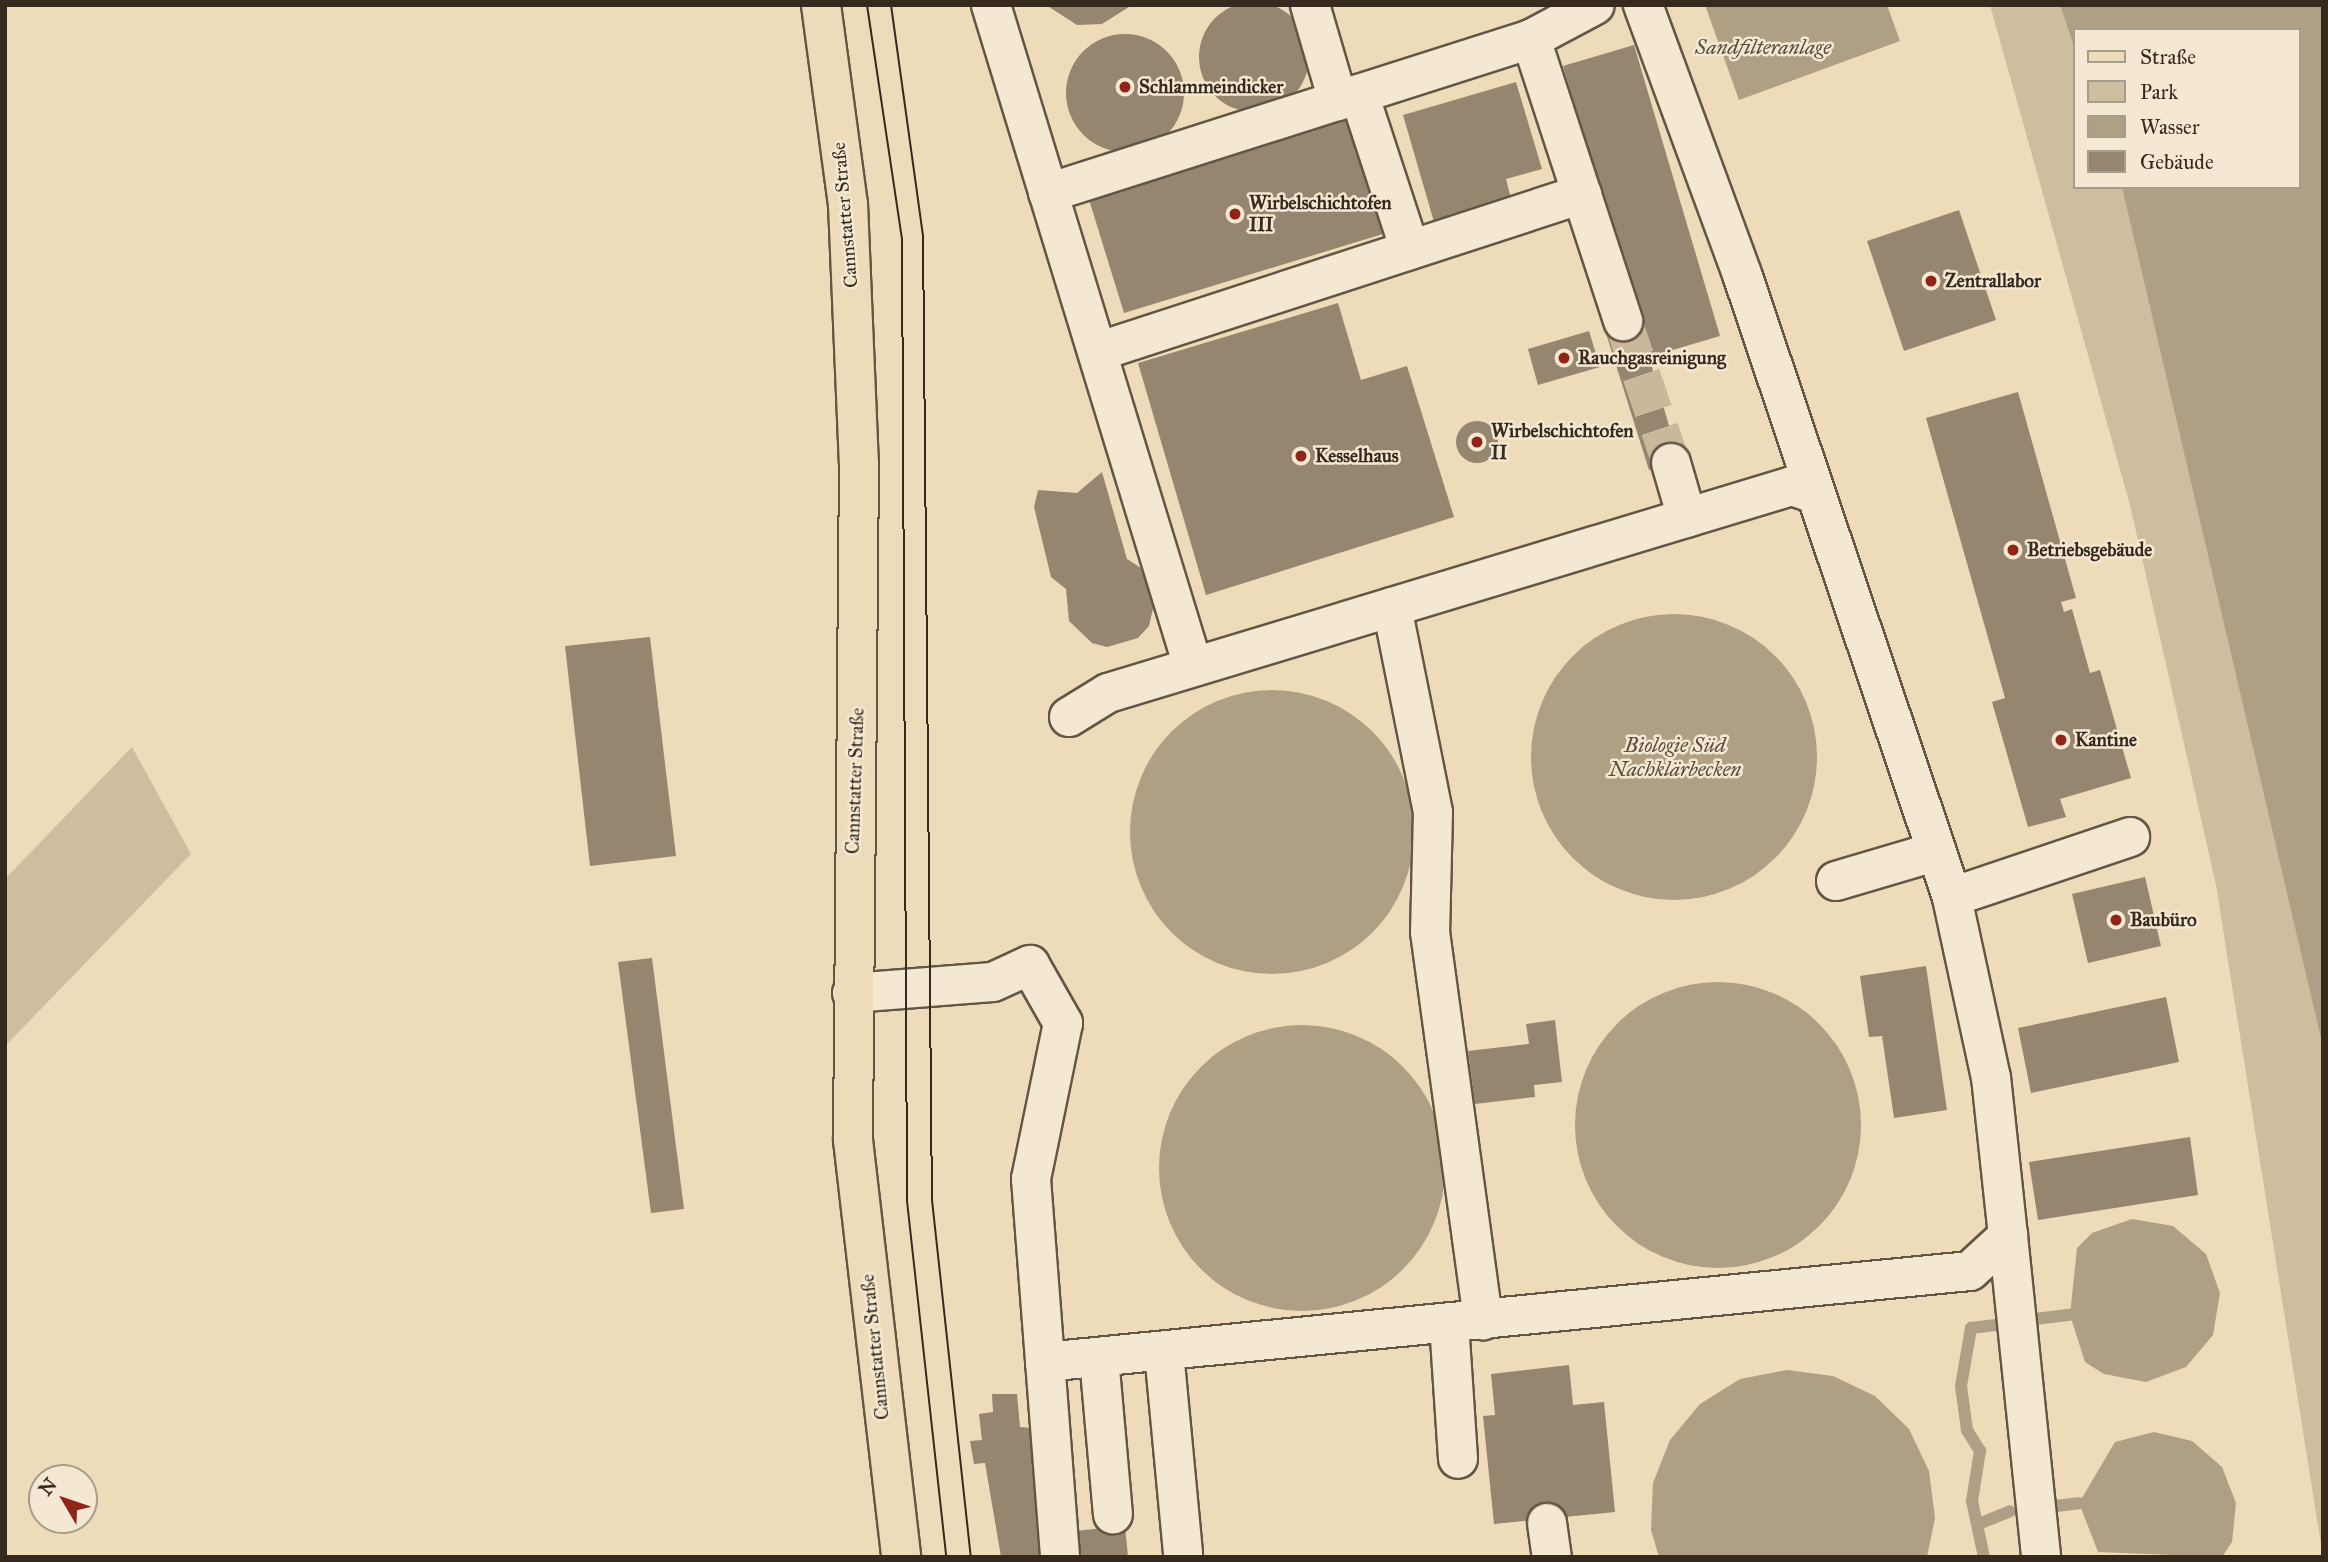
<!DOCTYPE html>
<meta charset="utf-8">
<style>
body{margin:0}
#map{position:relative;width:2328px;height:1562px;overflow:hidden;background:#eedbb9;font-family:"IM FELL Great Primer",serif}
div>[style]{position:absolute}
.green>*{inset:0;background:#cfbd9f}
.water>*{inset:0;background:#af9f84}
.round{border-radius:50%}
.stream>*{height:12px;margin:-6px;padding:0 6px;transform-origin:6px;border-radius:6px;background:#af9f84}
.building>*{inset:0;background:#96866f}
.minor-tunnel>*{height:38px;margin-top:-19px;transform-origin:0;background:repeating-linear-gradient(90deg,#c9b89a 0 38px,transparent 0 57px)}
.roads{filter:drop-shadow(2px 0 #645645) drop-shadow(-2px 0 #645645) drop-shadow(0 2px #645645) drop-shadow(0 -2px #645645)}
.minor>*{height:38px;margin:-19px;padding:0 19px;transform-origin:19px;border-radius:19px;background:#f4e8d2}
.major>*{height:38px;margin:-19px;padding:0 19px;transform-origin:19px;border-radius:19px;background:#eedbb9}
.tram>*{height:2px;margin:-1px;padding:0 1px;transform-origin:1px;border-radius:1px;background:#362a1e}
.dots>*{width:19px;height:19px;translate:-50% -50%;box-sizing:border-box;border:4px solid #f4e8d2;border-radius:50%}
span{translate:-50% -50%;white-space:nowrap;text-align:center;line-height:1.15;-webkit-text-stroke:5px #f4e8d2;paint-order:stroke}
.poi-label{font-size:19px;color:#362a1e;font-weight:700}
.left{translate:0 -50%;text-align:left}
.street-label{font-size:19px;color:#362a1e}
.water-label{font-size:21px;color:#5a4d3d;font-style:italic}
.frame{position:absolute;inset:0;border:7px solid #362a1e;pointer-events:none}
.legend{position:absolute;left:2073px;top:28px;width:228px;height:161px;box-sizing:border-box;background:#f4e8d2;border:2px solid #a89c8a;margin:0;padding:9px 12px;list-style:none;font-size:21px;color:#362a1e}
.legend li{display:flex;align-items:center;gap:14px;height:35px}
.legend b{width:35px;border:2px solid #a89c8a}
.north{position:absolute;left:28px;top:1464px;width:70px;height:70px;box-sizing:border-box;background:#f4e8d2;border:2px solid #a89c8a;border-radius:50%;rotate:309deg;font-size:19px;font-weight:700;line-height:28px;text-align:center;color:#362a1e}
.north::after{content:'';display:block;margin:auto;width:24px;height:32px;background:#8f2418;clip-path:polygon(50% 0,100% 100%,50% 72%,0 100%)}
</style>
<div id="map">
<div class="green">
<div style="clip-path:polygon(1990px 5px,2060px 5px,2074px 47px,2074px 187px,2122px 187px,2130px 210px,2323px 1046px,2323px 1557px,2216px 885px,2130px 505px)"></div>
<div style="clip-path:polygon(132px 747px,191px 854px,5px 1046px,5px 879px)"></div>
</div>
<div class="water">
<div style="clip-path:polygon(1705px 5px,1887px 5px,1900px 41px,1739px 100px)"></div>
<div style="clip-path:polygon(2060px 5px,2323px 5px,2323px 1047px,2122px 187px,2298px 187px,2298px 30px,2074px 30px,2074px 47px)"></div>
<div class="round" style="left:1531px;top:614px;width:286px;height:286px"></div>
<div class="round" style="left:1130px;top:690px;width:284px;height:284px"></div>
<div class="round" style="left:1575px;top:982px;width:286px;height:286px"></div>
<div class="round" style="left:1159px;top:1025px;width:286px;height:286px"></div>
<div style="clip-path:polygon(2132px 1219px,2173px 1226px,2206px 1254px,2220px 1293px,2213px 1335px,2186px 1367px,2146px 1382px,2104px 1374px,2085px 1362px,2070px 1315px,2077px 1248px,2092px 1233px)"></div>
<div style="clip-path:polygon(1787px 1370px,1833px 1376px,1875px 1396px,1909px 1429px,1929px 1471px,1935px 1518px,1927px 1557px,1659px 1557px,1651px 1530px,1653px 1483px,1670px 1440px,1700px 1404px,1740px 1379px)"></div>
<div style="clip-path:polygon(2154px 1432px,2192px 1441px,2222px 1467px,2236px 1503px,2232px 1542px,2222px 1557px,2098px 1552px,2079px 1503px,2115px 1442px)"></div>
</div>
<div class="stream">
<div style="left:2035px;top:1319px;width:35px;rotate:-7deg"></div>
<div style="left:2056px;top:1506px;width:23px;rotate:-7deg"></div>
<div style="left:1981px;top:1523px;width:31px;rotate:-22deg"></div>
<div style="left:1984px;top:1557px;width:57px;rotate:-102.1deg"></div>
<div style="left:1972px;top:1501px;width:51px;rotate:-80.9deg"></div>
<div style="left:1980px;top:1451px;width:25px;rotate:-122deg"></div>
<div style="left:1967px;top:1430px;width:44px;rotate:-97.8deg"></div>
<div style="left:1961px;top:1386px;width:59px;rotate:-80.2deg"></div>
<div style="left:1971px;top:1328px;width:23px;rotate:-7deg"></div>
</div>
<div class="building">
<div class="round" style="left:1199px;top:2px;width:110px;height:110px"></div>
<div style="clip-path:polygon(1046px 5px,1132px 5px,1102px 24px,1077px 25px)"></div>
<div class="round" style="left:1066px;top:34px;width:118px;height:118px"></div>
<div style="clip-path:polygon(1634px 45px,1720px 336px,1649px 357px,1679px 460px,1649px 470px,1604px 327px,1637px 317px,1563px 66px)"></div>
<div style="clip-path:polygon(1516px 82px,1542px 169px,1506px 179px,1513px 207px,1436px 229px,1403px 115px)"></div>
<div style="clip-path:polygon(1347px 114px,1383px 234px,1124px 313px,1087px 193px)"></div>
<div style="clip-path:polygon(1959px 210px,1996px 320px,1904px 351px,1867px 241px)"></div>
<div style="clip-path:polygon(1338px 303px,1361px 380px,1407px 366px,1454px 517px,1206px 595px,1138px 363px)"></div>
<div style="clip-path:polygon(1589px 331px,1600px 367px,1538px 385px,1528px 349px)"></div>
<div style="clip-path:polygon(2018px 392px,2076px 598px,2061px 602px,2064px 612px,2072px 609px,2090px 673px,2100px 670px,2131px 778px,2060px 799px,2066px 817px,2028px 827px,1992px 702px,2005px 698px,1926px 418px)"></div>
<div class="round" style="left:1456px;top:421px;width:42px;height:42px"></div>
<div style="clip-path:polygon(1102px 472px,1127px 559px,1141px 568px,1156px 596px,1149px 626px,1138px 638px,1107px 647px,1092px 643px,1069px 621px,1066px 589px,1051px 577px,1034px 507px,1038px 490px,1077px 493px)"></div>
<div style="clip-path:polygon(650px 637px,676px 856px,590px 866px,565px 646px)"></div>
<div style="clip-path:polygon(2145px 877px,2161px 946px,2088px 963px,2072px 894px)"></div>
<div style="clip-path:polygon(652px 958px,684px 1209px,651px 1213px,618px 962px)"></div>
<div style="clip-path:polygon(1926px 966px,1947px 1110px,1894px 1118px,1882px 1036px,1869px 1037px,1860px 976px)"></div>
<div style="clip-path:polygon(2166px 997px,2179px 1062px,2031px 1093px,2018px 1028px)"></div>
<div style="clip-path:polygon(1555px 1020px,1562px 1082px,1534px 1085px,1535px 1097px,1475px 1104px,1468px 1051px,1529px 1044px,1526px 1024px)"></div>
<div style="clip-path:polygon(2190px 1137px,2198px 1195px,2038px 1220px,2029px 1162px)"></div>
<div style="clip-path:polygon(1569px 1365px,1573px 1405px,1604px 1402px,1615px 1512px,1494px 1524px,1483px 1416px,1495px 1415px,1491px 1374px)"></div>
<div style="clip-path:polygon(992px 1394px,1017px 1394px,1020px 1427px,1033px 1428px,1048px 1557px,1001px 1557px,985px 1463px,974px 1464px,970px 1441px,982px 1440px,979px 1414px,993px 1412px)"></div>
<div style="clip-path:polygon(1125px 1526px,1128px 1557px,1076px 1557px,1074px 1531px)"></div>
</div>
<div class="minor-tunnel">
<div style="left:1623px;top:321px;width:150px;rotate:71.3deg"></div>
</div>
<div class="roads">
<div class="minor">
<div style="left:991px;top:5px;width:691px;rotate:73.01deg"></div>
<div style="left:1310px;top:5px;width:100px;rotate:73.7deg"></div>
<div style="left:1531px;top:39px;width:297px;rotate:71.9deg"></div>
<div style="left:1359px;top:94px;width:164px;rotate:71.9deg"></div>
<div style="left:1048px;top:193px;width:507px;rotate:-17.68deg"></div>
<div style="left:1531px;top:39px;width:72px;rotate:-28deg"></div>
<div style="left:1100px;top:351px;width:507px;rotate:-18.04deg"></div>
<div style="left:1671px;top:463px;width:57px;rotate:73.8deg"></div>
<div style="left:1392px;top:607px;width:209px;rotate:78.7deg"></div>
<div style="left:1433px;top:812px;width:120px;rotate:91.4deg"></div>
<div style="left:1430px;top:932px;width:392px;rotate:82.2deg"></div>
<div style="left:1069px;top:717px;width:46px;rotate:-31.6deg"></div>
<div style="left:1108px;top:693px;width:715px;rotate:-16.84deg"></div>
<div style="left:1792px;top:486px;width:24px;rotate:19deg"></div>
<div style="left:1836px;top:881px;width:105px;rotate:-16.5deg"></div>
<div style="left:1952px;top:897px;width:188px;rotate:-18.6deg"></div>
<div style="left:852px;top:993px;width:141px;rotate:-4.5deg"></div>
<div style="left:993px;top:982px;width:41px;rotate:-24.7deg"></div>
<div style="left:1030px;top:965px;width:67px;rotate:60.4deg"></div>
<div style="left:1063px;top:1023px;width:159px;rotate:101.6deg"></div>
<div style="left:1031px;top:1179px;width:379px;rotate:85.6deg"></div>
<div style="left:2008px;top:1236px;width:323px;rotate:84.1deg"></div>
<div style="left:1449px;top:1323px;width:136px;rotate:86.2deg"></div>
<div style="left:1164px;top:1352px;width:203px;rotate:84.6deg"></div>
<div style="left:1099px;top:1358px;width:157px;rotate:84.9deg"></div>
<div style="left:1045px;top:1362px;width:929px;rotate:-5.62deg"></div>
<div style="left:1970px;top:1271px;width:52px;rotate:-42.6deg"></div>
<div style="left:2008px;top:1236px;width:159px;rotate:-96.1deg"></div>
<div style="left:1991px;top:1078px;width:185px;rotate:-102.2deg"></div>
<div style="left:1952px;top:897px;width:657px;rotate:-108.63deg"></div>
<div style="left:1742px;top:274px;width:287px;rotate:-110.2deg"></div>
<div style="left:1547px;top:1523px;width:34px;rotate:82deg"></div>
</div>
<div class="major">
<div style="left:821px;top:5px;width:201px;rotate:82.3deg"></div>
<div style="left:848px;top:204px;width:259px;rotate:87.6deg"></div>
<div style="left:859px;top:463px;width:677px;rotate:90.51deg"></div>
<div style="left:853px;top:1140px;width:420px;rotate:83.4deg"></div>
</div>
</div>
<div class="tram">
<div style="left:867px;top:5px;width:237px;rotate:81.5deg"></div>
<div style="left:902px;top:239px;width:962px;rotate:89.7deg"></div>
<div style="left:907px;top:1201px;width:358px;rotate:83.7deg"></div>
<div style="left:891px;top:5px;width:232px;rotate:82.1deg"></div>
<div style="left:923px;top:235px;width:965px;rotate:89.47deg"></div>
<div style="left:932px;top:1200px;width:359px;rotate:83.8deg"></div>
</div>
<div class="dots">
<div style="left:1125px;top:87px;background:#8f2418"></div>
<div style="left:1235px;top:214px;background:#8f2418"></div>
<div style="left:1931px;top:281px;background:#8f2418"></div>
<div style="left:1564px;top:358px;background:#8f2418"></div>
<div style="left:1477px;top:442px;background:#8f2418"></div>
<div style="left:1301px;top:456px;background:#8f2418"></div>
<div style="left:2013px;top:550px;background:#8f2418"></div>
<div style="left:2061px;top:740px;background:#8f2418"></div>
<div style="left:2116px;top:920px;background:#8f2418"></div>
</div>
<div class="poi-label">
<span class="left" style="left:1139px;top:87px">Schlammeindicker</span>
<span class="left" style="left:1249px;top:214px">Wirbelschichtofen<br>III</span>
<span class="left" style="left:1945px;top:281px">Zentrallabor</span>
<span class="left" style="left:1578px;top:358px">Rauchgasreinigung</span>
<span class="left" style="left:1491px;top:442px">Wirbelschichtofen<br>II</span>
<span class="left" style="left:1315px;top:456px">Kesselhaus</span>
<span class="left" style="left:2027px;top:550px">Betriebsgebäude</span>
<span class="left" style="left:2075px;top:740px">Kantine</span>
<span class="left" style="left:2130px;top:920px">Baubüro</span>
</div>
<div class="street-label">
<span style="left:845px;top:215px;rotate:-95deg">Cannstatter Straße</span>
<span style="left:855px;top:781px;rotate:-88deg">Cannstatter Straße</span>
<span style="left:875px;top:1347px;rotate:-96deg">Cannstatter Straße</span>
</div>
<div class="water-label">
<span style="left:1763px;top:47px">Sandfilteranlage</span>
<span style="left:1675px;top:757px">Biologie Süd<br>Nachklärbecken</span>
</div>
<div class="frame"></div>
<ul class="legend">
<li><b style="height:9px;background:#eedbb9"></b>Straße</li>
<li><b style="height:19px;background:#cfbd9f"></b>Park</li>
<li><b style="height:19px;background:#af9f84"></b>Wasser</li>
<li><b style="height:19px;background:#96866f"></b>Gebäude</li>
</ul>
<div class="north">N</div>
</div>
